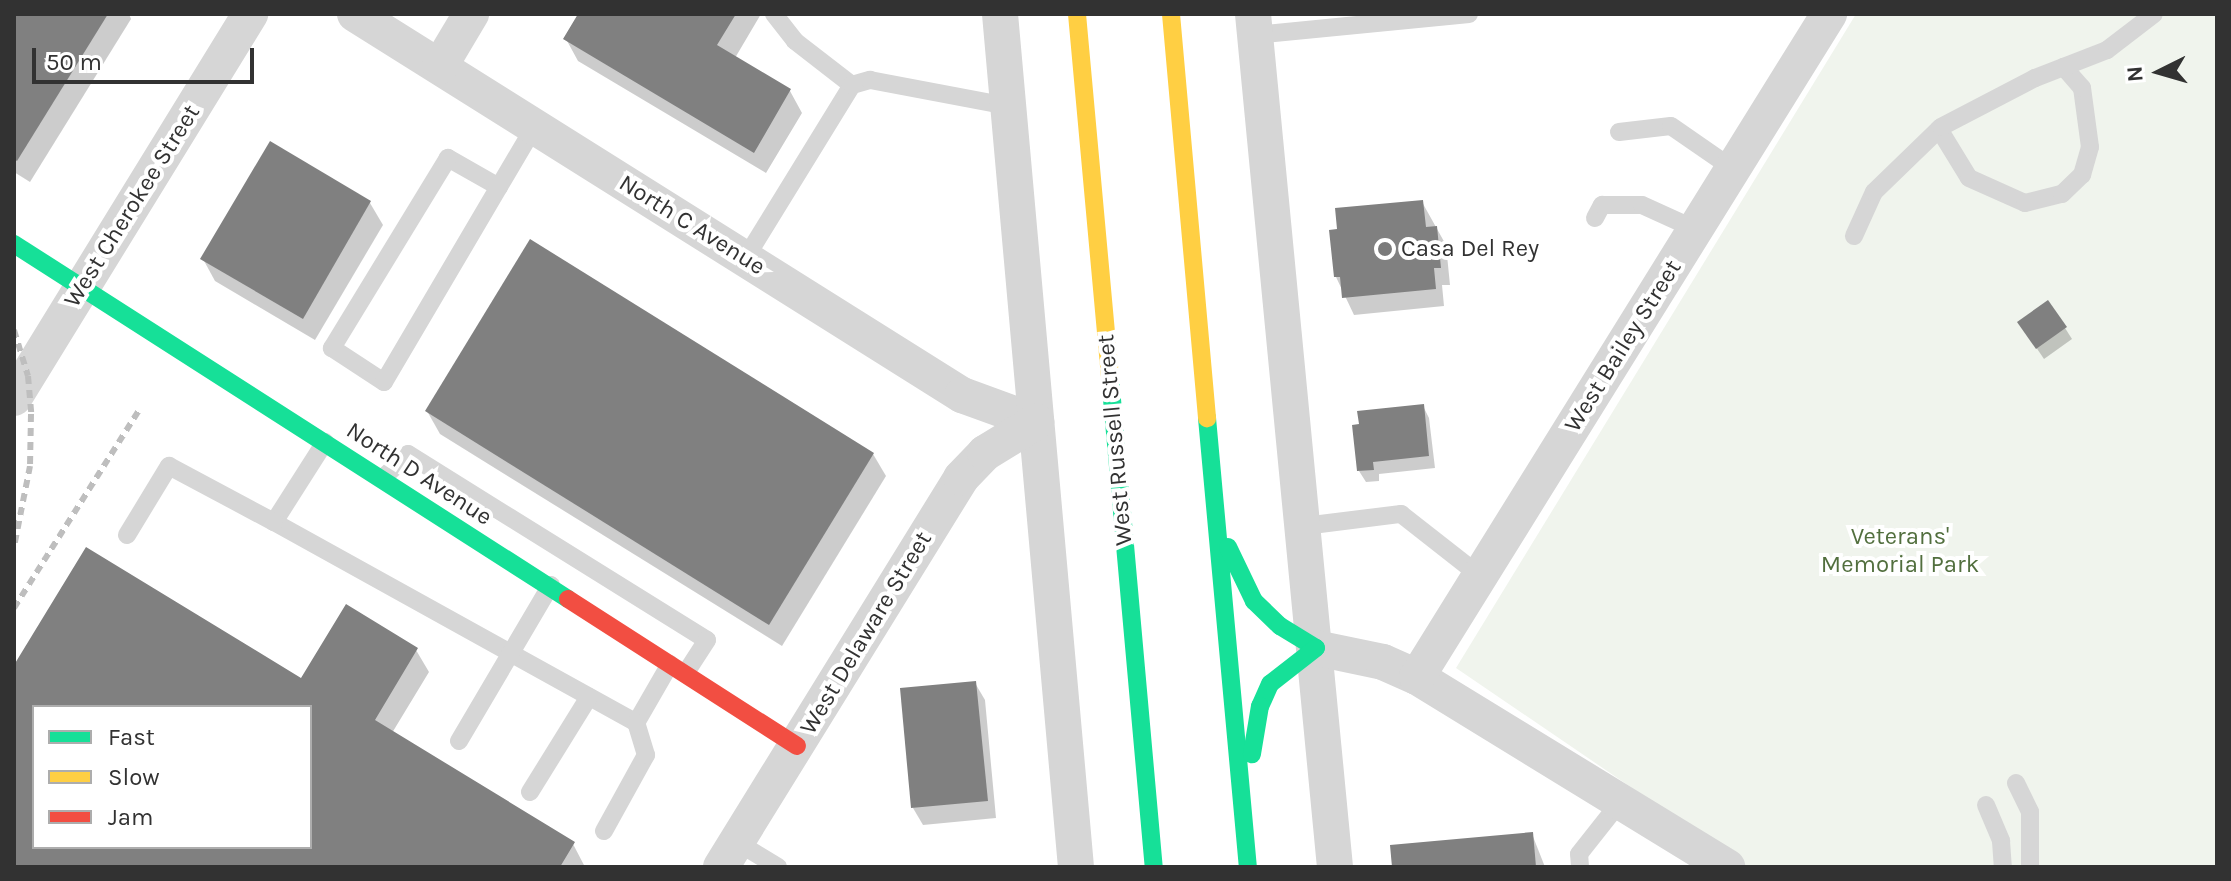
<!DOCTYPE html>
<style>
body{margin:0}
#map{position:relative;width:2231px;height:881px;overflow:hidden;background:#fff;font-family:Karla,sans-serif}
div>[style]{position:absolute}
.green>*{inset:0;background:#f0f4ed}
.shadow>*{inset:0;background:#0003}
.building>*{inset:0;background:#808080}
.lane>*{height:18px;margin:-9px;padding:0 9px;transform-origin:9px;border-radius:9px;background:#d6d6d6}
.street>*{height:36px;margin:-18px;padding:0 18px;transform-origin:18px;border-radius:18px;background:#d6d6d6}
.fast>*{height:18px;margin:-9px;padding:0 9px;transform-origin:9px;border-radius:9px;background:#16e098}
.slow>*{height:18px;margin:-9px;padding:0 9px;transform-origin:9px;border-radius:9px;background:#ffcf43}
.jam>*{height:18px;margin:-9px;padding:0 9px;transform-origin:9px;border-radius:9px;background:#f24e42}
.rail>*{height:6px;margin-top:-3px;transform-origin:0;background:repeating-linear-gradient(90deg,#bebebe 0 8px,transparent 0 14px)}
.dots>*{width:22px;height:22px;translate:-50% -50%;box-sizing:border-box;border:4px solid #fff;border-radius:50%}
span{translate:-50% -50%;white-space:nowrap;text-align:center;line-height:1.15;-webkit-text-stroke:8px #fff;paint-order:stroke}
.street-label{font-size:24px;color:#323232}
.poi-label{font-size:24px;color:#323232}
.left{translate:0 -50%;text-align:left}
.park-label{font-size:24px;color:#526f3e}
.frame{position:absolute;inset:0;border:16px solid #323232;pointer-events:none}
.legend{position:absolute;left:32px;top:705px;width:280px;height:144px;box-sizing:border-box;background:#fff;border:2px solid #adadad;margin:0;padding:10px 14px;list-style:none;font-size:24px;color:#323232}
.legend li{display:flex;align-items:center;gap:16px;height:40px}
.legend b{width:40px;border:2px solid #adadad}
.north{position:absolute;left:2119px;top:32px;width:80px;height:80px;-webkit-text-stroke:6px #fff;paint-order:stroke;rotate:265deg;font-size:22px;font-weight:700;line-height:32px;text-align:center;color:#323232}
.north::after{content:'';display:block;margin:auto;width:28px;height:36px;background:#323232;clip-path:polygon(50% 0,100% 100%,50% 72%,0 100%)}
.scale{position:absolute;left:32px;top:48px;width:222px;height:36px;box-sizing:border-box;border:4px solid #323232;border-top:0;padding-left:10px;font-size:24px;line-height:28px;white-space:nowrap;color:#323232;-webkit-text-stroke:6px #fff;paint-order:stroke}
</style>
<div id="map">
<div class="green">
<div style="clip-path:polygon(1856px 14px,2217px 14px,2217px 867px,1748px 867px,1456px 668px)"></div>
</div>
<div class="shadow">
<div style="clip-path:polygon(14px 14px,129px 14px,131px 19px,30px 182px,14px 172px)"></div>
<div style="clip-path:polygon(580px 14px,761px 14px,735px 58px,790px 91px,802px 113px,766px 173px,578px 61px,566px 39px)"></div>
<div style="clip-path:polygon(270px 144px,370px 203px,383px 225px,315px 340px,215px 281px,203px 259px)"></div>
<div style="clip-path:polygon(1422px 202px,1446px 245px,1450px 285px,1442px 285px,1444px 306px,1354px 315px,1336px 277px)"></div>
<div style="clip-path:polygon(2065px 328px,2072px 339px,2044px 359px,2027px 334px)"></div>
<div style="clip-path:polygon(1423px 406px,1429px 418px,1435px 468px,1379px 474px,1379px 481px,1366px 482px,1359px 471px)"></div>
<div style="clip-path:polygon(427px 411px,873px 454px,886px 476px,782px 646px,440px 434px)"></div>
<div style="clip-path:polygon(evenodd,416px 650px,429px 672px,392px 733px,573px 844px,585px 867px,14px 867px,14px 669px,301px 681px,416px 650px,34px 707px,310px 707px,310px 847px,34px 847px,34px 707px)"></div>
<div style="clip-path:polygon(975px 683px,985px 700px,996px 818px,923px 825px,913px 808px)"></div>
<div style="clip-path:polygon(1532px 834px,1545px 867px,1394px 867px)"></div>
</div>
<div class="building">
<div style="clip-path:polygon(14px 14px,108px 14px,17px 161px,14px 159px)"></div>
<div style="clip-path:polygon(578px 14px,736px 14px,717px 45px,791px 89px,754px 153px,563px 39px)"></div>
<div style="clip-path:polygon(270px 141px,371px 201px,303px 319px,200px 259px)"></div>
<div style="clip-path:polygon(1423px 200px,1426px 227px,1437px 226px,1441px 268px,1434px 268px,1436px 289px,1342px 298px,1340px 277px,1334px 277px,1329px 230px,1337px 229px,1335px 208px)"></div>
<div style="clip-path:polygon(530px 239px,874px 453px,769px 625px,425px 411px)"></div>
<div style="clip-path:polygon(2048px 300px,2067px 327px,2036px 349px,2017px 322px)"></div>
<div style="clip-path:polygon(1424px 404px,1429px 456px,1373px 462px,1374px 470px,1357px 471px,1352px 425px,1359px 424px,1357px 411px)"></div>
<div style="clip-path:polygon(evenodd,86px 547px,301px 678px,346px 604px,418px 648px,375px 720px,575px 842px,560px 867px,14px 867px,14px 665px,86px 547px,34px 707px,310px 707px,310px 847px,34px 847px,34px 707px)"></div>
<div style="clip-path:polygon(976px 681px,988px 801px,911px 808px,900px 688px)"></div>
<div style="clip-path:polygon(1533px 832px,1536px 867px,1392px 867px,1390px 845px)"></div>
</div>
<div class="lane">
<div style="left:774px;top:14px;width:34px;rotate:52deg"></div>
<div style="left:795px;top:41px;width:72px;rotate:37.7deg"></div>
<div style="left:1255px;top:35px;width:215px;rotate:-5.6deg"></div>
<div style="left:1939px;top:129px;width:57px;rotate:58.5deg"></div>
<div style="left:1969px;top:178px;width:61px;rotate:24.1deg"></div>
<div style="left:2025px;top:203px;width:38px;rotate:-14deg"></div>
<div style="left:2062px;top:194px;width:28px;rotate:-44deg"></div>
<div style="left:2082px;top:175px;width:29px;rotate:-74deg"></div>
<div style="left:2090px;top:147px;width:60px;rotate:-97.7deg"></div>
<div style="left:2082px;top:88px;width:28px;rotate:-131deg"></div>
<div style="left:1619px;top:132px;width:52px;rotate:-6.6deg"></div>
<div style="left:1671px;top:126px;width:75px;rotate:34.7deg"></div>
<div style="left:499px;top:187px;width:59px;rotate:-150.4deg"></div>
<div style="left:448px;top:158px;width:223px;rotate:121.4deg"></div>
<div style="left:332px;top:348px;width:62px;rotate:33.2deg"></div>
<div style="left:384px;top:382px;width:297px;rotate:-59.5deg"></div>
<div style="left:1595px;top:218px;width:15px;rotate:-62deg"></div>
<div style="left:1602px;top:205px;width:40px"></div>
<div style="left:1642px;top:205px;width:58px;rotate:24.4deg"></div>
<div style="left:1854px;top:236px;width:48px;rotate:-65.6deg"></div>
<div style="left:1874px;top:192px;width:93px;rotate:-44.1deg"></div>
<div style="left:1941px;top:127px;width:106px;rotate:-27.5deg"></div>
<div style="left:2035px;top:78px;width:77px;rotate:-21.3deg"></div>
<div style="left:2107px;top:50px;width:59px;rotate:-37.5deg"></div>
<div style="left:745px;top:259px;width:204px;rotate:-58.4deg"></div>
<div style="left:852px;top:85px;width:19px;rotate:-16deg"></div>
<div style="left:870px;top:80px;width:140px;rotate:10.7deg"></div>
<div style="left:325px;top:442px;width:95px;rotate:122.5deg"></div>
<div style="left:274px;top:522px;width:414px;rotate:29deg"></div>
<div style="left:636px;top:723px;width:68px;rotate:-60deg"></div>
<div style="left:382px;top:479px;width:36px;rotate:-44deg"></div>
<div style="left:408px;top:454px;width:352px;rotate:31.9deg"></div>
<div style="left:707px;top:640px;width:40px;rotate:122.9deg"></div>
<div style="left:1304px;top:526px;width:98px;rotate:-7.1deg"></div>
<div style="left:1401px;top:514px;width:100px;rotate:38.1deg"></div>
<div style="left:127px;top:535px;width:81px;rotate:-58.7deg"></div>
<div style="left:169px;top:466px;width:119px;rotate:28.1deg"></div>
<div style="left:459px;top:741px;width:181px;rotate:-59.5deg"></div>
<div style="left:2016px;top:783px;width:32px;rotate:64deg"></div>
<div style="left:2030px;top:812px;width:55px;rotate:90deg"></div>
<div style="left:530px;top:792px;width:112px;rotate:-58.2deg"></div>
<div style="left:1986px;top:805px;width:39px;rotate:67deg"></div>
<div style="left:2001px;top:841px;width:26px;rotate:86deg"></div>
<div style="left:604px;top:831px;width:87px;rotate:-61.1deg"></div>
<div style="left:646px;top:755px;width:34px;rotate:-107deg"></div>
<div style="left:737px;top:842px;width:48px;rotate:31.4deg"></div>
<div style="left:1580px;top:867px;width:13px;rotate:-94deg"></div>
<div style="left:1579px;top:854px;width:66px;rotate:-51.7deg"></div>
</div>
<div class="street">
<div style="left:355px;top:14px;width:717px;rotate:32.12deg"></div>
<div style="left:962px;top:395px;width:79px;rotate:20deg"></div>
<div style="left:1000px;top:14px;width:856px;rotate:84.91deg"></div>
<div style="left:1253px;top:14px;width:857px;rotate:84.51deg"></div>
<div style="left:440px;top:66px;width:61px;rotate:-59.2deg"></div>
<div style="left:14px;top:398px;width:451px;rotate:-58.4deg"></div>
<div style="left:1316px;top:648px;width:68px;rotate:11.8deg"></div>
<div style="left:1383px;top:662px;width:37px;rotate:24deg"></div>
<div style="left:1417px;top:677px;width:364px;rotate:31.5deg"></div>
<div style="left:1417px;top:677px;width:781px;rotate:-58.14deg"></div>
<div style="left:721px;top:867px;width:457px;rotate:-58.3deg"></div>
<div style="left:961px;top:478px;width:35px;rotate:-46deg"></div>
<div style="left:985px;top:453px;width:60px;rotate:-31.3deg"></div>
</div>
<div class="fast">
<div style="left:14px;top:244px;width:658px;rotate:32.65deg"></div>
<div style="left:1110px;top:377px;width:492px;rotate:84.9deg"></div>
<div style="left:1207px;top:418px;width:451px;rotate:84.8deg"></div>
<div style="left:1228px;top:547px;width:60px;rotate:64.3deg"></div>
<div style="left:1254px;top:601px;width:36px;rotate:44deg"></div>
<div style="left:1280px;top:626px;width:42px;rotate:31.4deg"></div>
<div style="left:1316px;top:648px;width:58px;rotate:142deg"></div>
<div style="left:1270px;top:684px;width:24px;rotate:114deg"></div>
<div style="left:1260px;top:706px;width:49px;rotate:99.5deg"></div>
</div>
<div class="slow">
<div style="left:1077px;top:14px;width:364px;rotate:84.8deg"></div>
<div style="left:1171px;top:14px;width:406px;rotate:84.9deg"></div>
</div>
<div class="jam">
<div style="left:568px;top:599px;width:272px;rotate:32.7deg"></div>
</div>
<div class="rail">
<div style="left:14px;top:330px;width:48px;rotate:73.1deg"></div>
<div style="left:28px;top:376px;width:38px;rotate:85deg"></div>
<div style="left:31px;top:414px;width:52px;rotate:91.1deg"></div>
<div style="left:30px;top:466px;width:83px;rotate:101.2deg"></div>
<div style="left:14px;top:608px;width:234px;rotate:-57.7deg"></div>
</div>
<div class="dots">
<div style="left:1385px;top:249px;background:#7a7a7a"></div>
</div>
<div class="street-label">
<span style="left:132px;top:206px;rotate:-58deg">West Cherokee Street</span>
<span style="left:692px;top:225px;rotate:32deg">North C Avenue</span>
<span style="left:1623px;top:346px;rotate:-58deg">West Bailey Street</span>
<span style="left:1115px;top:440px;rotate:-95deg">West Russell Street</span>
<span style="left:419px;top:474px;rotate:33deg">North D Avenue</span>
<span style="left:866px;top:633px;rotate:-59deg">West Delaware Street</span>
</div>
<div class="poi-label">
<span class="left" style="left:1401px;top:249px">Casa Del Rey</span>
</div>
<div class="park-label">
<span style="left:1900px;top:551px">Veterans'<br>Memorial Park</span>
</div>
<div class="frame"></div>
<ul class="legend">
<li><b style="height:10px;background:#16e098"></b>Fast</li>
<li><b style="height:10px;background:#ffcf43"></b>Slow</li>
<li><b style="height:10px;background:#f24e42"></b>Jam</li>
</ul>
<div class="north">N</div>
<div class="scale">50 m</div>
</div>
